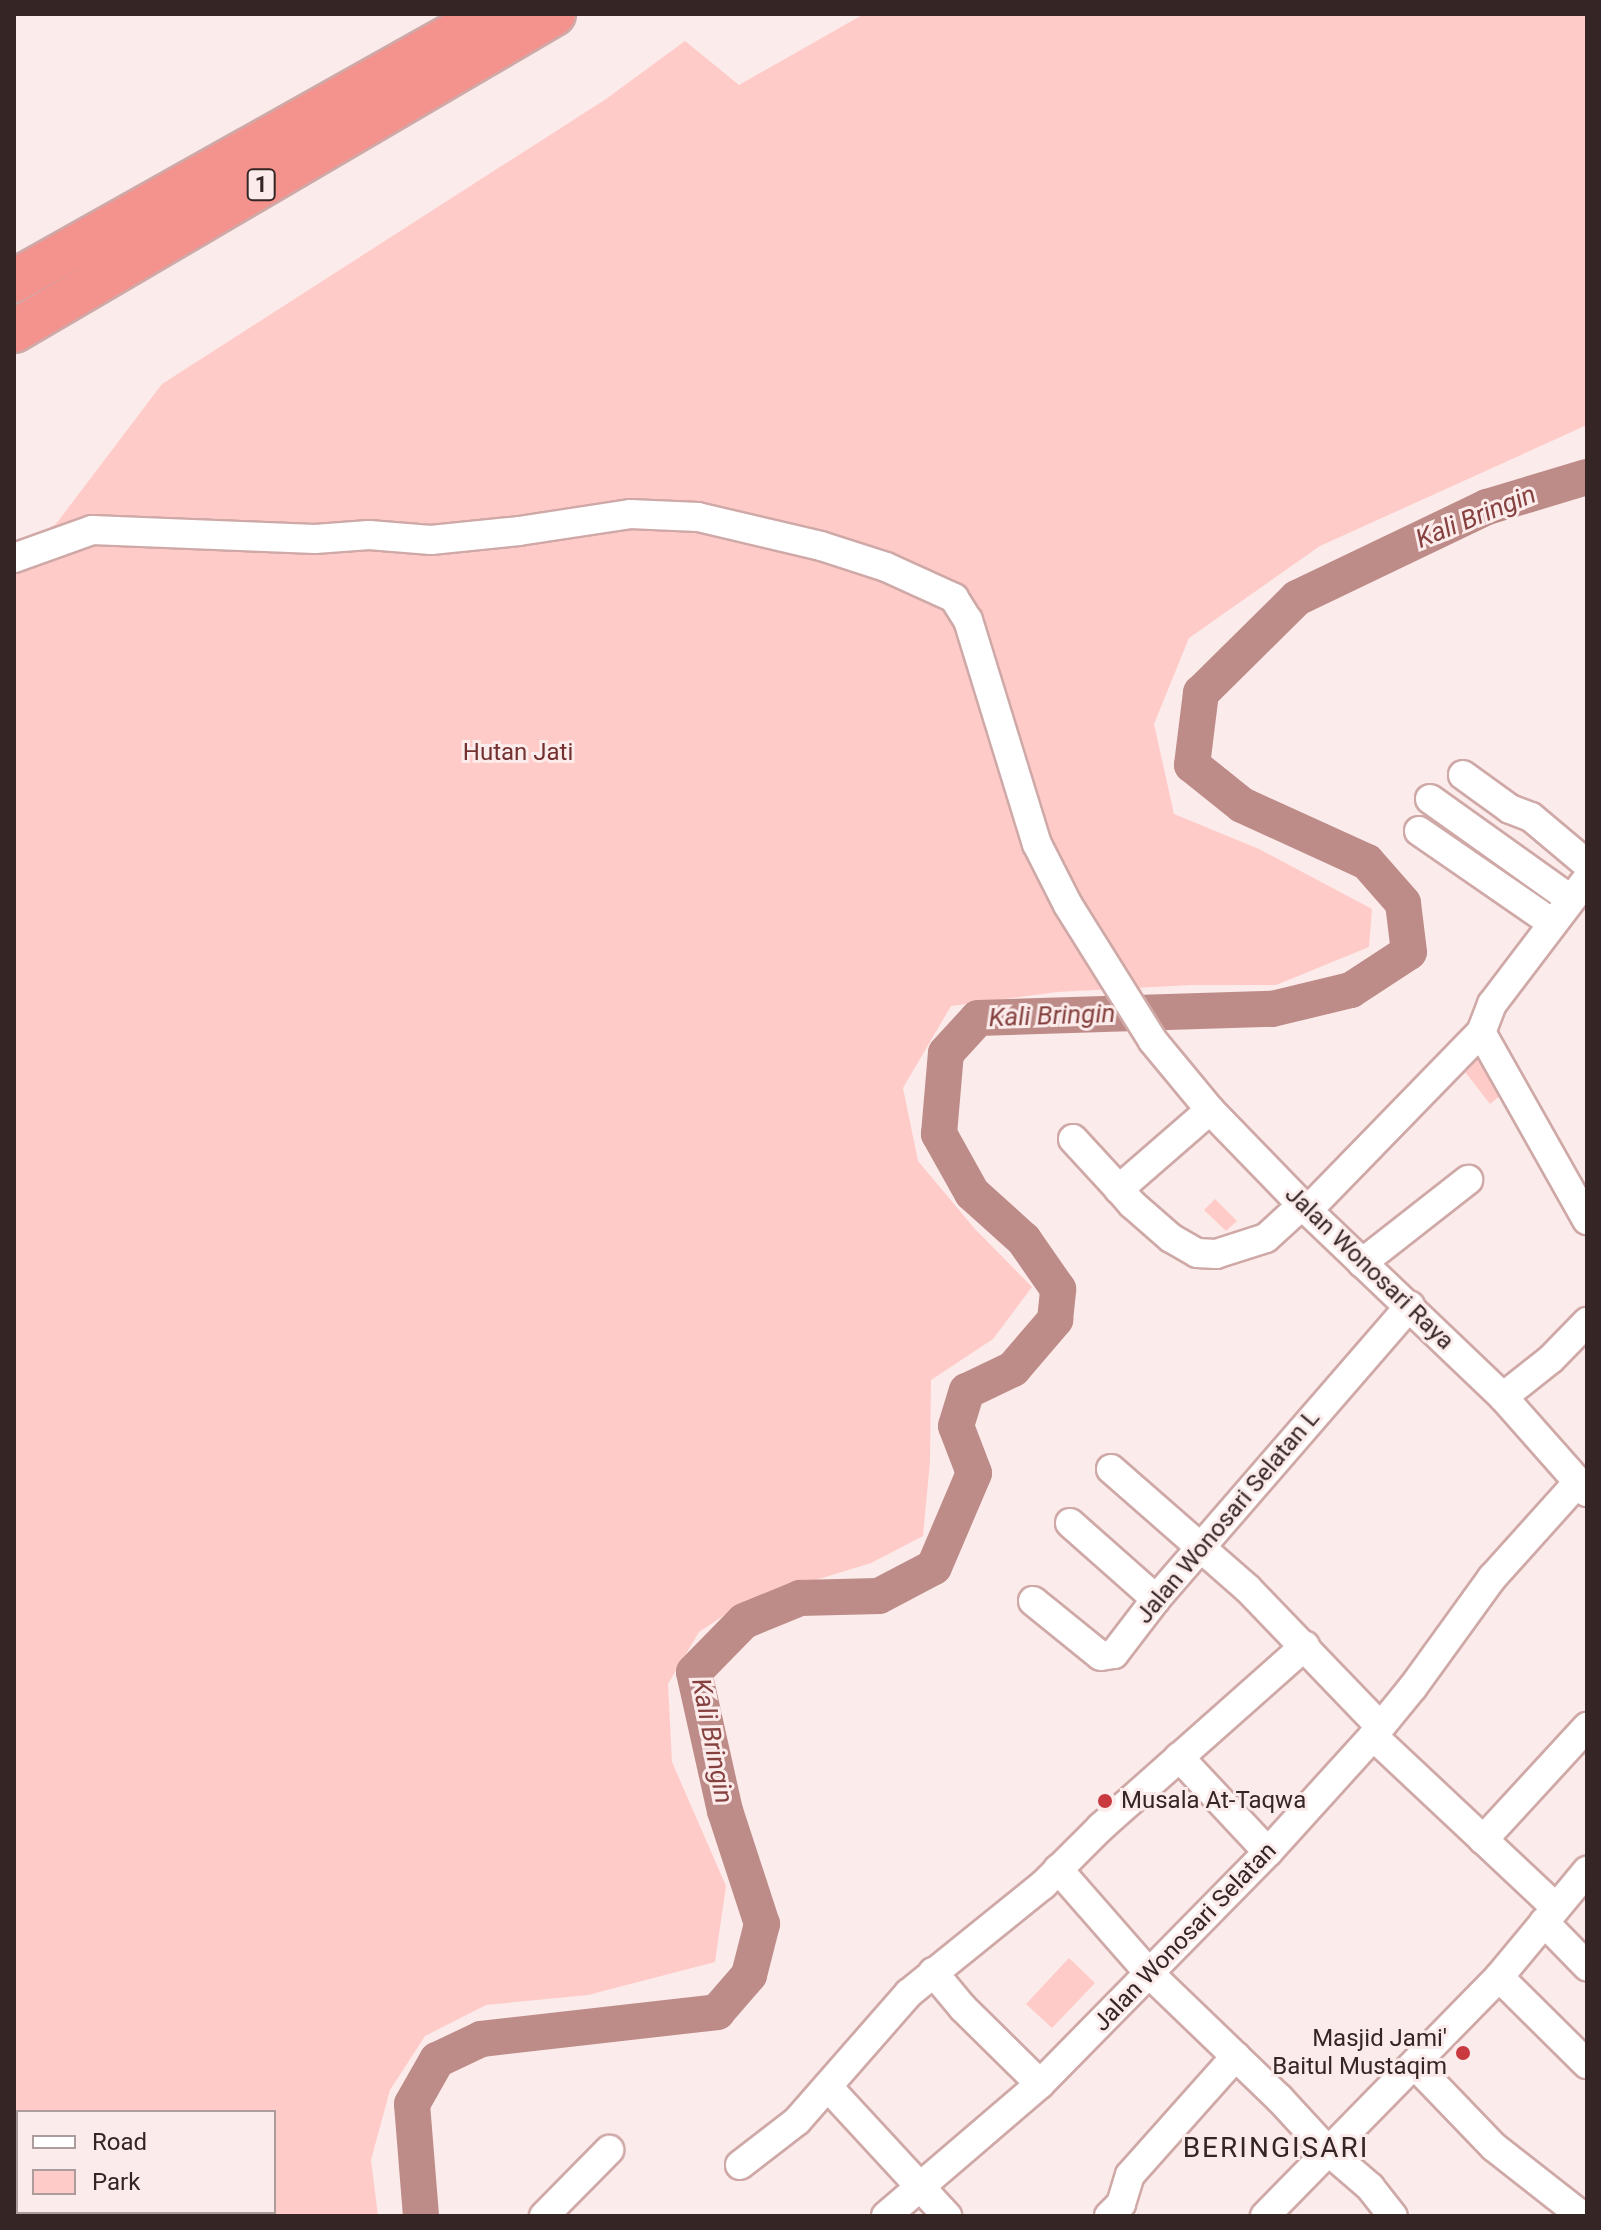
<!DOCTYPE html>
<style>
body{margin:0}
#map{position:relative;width:1601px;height:2230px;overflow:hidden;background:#fbebea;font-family:Roboto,sans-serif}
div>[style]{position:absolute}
.green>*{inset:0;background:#ffcbc8}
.river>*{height:36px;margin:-18px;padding:0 18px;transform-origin:18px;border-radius:18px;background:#bd8b88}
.roads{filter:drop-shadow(2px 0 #cfa9a7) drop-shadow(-2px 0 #cfa9a7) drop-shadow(0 2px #cfa9a7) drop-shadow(0 -2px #cfa9a7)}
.minor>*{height:28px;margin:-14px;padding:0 14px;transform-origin:14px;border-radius:14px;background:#fff}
.highway>*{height:42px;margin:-21px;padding:0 21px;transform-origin:21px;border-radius:21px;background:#f4928e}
.dots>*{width:22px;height:22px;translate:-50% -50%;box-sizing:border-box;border:4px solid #fbebea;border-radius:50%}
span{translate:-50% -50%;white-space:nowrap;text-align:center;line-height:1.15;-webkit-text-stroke:6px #fbebea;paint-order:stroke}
.shield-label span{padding:2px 6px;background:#fbebea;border:2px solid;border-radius:6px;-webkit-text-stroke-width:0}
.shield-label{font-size:22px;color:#352625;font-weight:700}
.park-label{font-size:24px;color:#723130}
.street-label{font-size:24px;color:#352625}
.poi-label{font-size:24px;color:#352625}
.left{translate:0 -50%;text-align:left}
.right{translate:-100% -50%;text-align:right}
.water-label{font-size:26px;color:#84413f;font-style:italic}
.quarter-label{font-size:28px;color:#352625;letter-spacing:2px}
.frame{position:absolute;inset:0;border:16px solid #352625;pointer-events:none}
.legend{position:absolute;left:16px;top:2110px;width:260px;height:104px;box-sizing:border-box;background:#fbebea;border:2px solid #ac9c9b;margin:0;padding:10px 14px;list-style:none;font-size:24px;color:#352625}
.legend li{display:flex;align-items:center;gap:16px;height:40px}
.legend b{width:40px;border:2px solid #ac9c9b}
</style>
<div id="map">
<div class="green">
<div style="clip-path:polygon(evenodd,864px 14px,1587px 14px,1587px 425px,1320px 546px,1189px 638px,1154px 724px,1174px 814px,1259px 849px,1372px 909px,1369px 947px,1276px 985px,1192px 985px,1057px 992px,951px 1006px,903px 1088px,918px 1161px,974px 1228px,1032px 1287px,993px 1339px,931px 1380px,930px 1461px,923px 1536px,871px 1563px,744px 1602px,699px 1632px,668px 1684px,672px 1762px,726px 1886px,715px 1962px,588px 1995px,486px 2005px,425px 2036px,390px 2090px,371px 2160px,378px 2216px,14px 2216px,14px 548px,56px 524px,162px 384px,606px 99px,685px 41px,739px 85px,864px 14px,18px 2112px,274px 2112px,274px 2212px,18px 2212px,18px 2112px)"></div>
<div style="clip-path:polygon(1479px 1054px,1507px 1090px,1490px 1104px,1462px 1068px)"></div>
<div style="clip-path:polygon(1215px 1199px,1237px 1221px,1226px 1231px,1204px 1210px)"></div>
<div style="clip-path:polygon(1069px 1958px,1095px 1983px,1052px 2028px,1026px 2004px)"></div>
</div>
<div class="river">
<div style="left:421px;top:2216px;width:112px;rotate:-94.6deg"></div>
<div style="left:412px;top:2104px;width:51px;rotate:-60.4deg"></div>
<div style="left:437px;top:2060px;width:49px;rotate:-25.5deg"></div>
<div style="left:481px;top:2039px;width:238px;rotate:-6.5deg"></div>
<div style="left:717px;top:2012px;width:49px;rotate:-49.1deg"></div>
<div style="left:749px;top:1975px;width:53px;rotate:-75.7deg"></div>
<div style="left:762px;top:1924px;width:119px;rotate:-108.1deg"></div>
<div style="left:725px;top:1811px;width:142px;rotate:-102.6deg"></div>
<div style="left:694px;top:1672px;width:71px;rotate:-45.6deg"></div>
<div style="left:744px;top:1621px;width:61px;rotate:-22.3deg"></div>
<div style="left:800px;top:1598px;width:79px;rotate:-1.5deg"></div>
<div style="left:879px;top:1596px;width:62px;rotate:-27.8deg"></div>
<div style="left:934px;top:1567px;width:102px;rotate:-66.9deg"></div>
<div style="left:974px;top:1473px;width:50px;rotate:-111deg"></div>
<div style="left:956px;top:1426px;width:37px;rotate:-73deg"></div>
<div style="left:967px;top:1391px;width:51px;rotate:-25.6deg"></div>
<div style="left:1013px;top:1369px;width:65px;rotate:-49.4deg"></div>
<div style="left:1055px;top:1320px;width:31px;rotate:-84deg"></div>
<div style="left:1058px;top:1289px;width:60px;rotate:-124.8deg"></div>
<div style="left:1024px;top:1240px;width:70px;rotate:-137.9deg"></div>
<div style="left:972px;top:1193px;width:68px;rotate:-119.2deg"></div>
<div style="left:939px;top:1134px;width:81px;rotate:-85.1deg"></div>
<div style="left:946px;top:1053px;width:47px;rotate:-47.6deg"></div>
<div style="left:978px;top:1018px;width:294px;rotate:-1.8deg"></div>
<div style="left:1272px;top:1009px;width:81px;rotate:-13.5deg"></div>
<div style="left:1351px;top:990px;width:69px;rotate:-33.2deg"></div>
<div style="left:1409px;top:952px;width:49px;rotate:-97deg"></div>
<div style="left:1403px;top:903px;width:55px;rotate:-131.3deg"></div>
<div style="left:1367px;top:862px;width:137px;rotate:-155.5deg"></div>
<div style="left:1242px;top:805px;width:64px;rotate:-141.3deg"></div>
<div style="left:1192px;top:765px;width:73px;rotate:-82.9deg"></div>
<div style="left:1201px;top:693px;width:135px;rotate:-44.7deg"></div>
<div style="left:1297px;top:598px;width:211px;rotate:-25.6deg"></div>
<div style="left:1487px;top:507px;width:104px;rotate:-16.7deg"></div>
</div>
<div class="roads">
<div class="minor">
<div style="left:14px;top:558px;width:83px;rotate:-19.7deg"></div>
<div style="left:92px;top:530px;width:223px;rotate:2.3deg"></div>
<div style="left:315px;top:539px;width:54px;rotate:-4.2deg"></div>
<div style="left:369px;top:535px;width:62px;rotate:4.6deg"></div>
<div style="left:431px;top:540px;width:88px;rotate:-5.8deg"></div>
<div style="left:519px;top:531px;width:112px;rotate:-8.7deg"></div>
<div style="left:630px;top:514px;width:68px;rotate:2.5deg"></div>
<div style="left:698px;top:517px;width:126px;rotate:13.3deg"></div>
<div style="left:821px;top:546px;width:68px;rotate:17.9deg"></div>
<div style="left:886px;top:567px;width:75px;rotate:24.5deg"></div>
<div style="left:954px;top:598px;width:26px;rotate:58deg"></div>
<div style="left:968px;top:620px;width:234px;rotate:72.9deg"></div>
<div style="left:1037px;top:844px;width:68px;rotate:63.1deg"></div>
<div style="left:1068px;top:905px;width:160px;rotate:58deg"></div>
<div style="left:1153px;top:1041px;width:89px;rotate:50.4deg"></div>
<div style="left:1210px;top:1110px;width:132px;rotate:45.9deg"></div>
<div style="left:1302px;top:1205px;width:278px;rotate:43.7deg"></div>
<div style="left:1503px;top:1397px;width:127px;rotate:48.5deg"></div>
<div style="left:1463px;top:775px;width:58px;rotate:35.9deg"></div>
<div style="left:1510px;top:809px;width:22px;rotate:21deg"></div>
<div style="left:1531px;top:817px;width:73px;rotate:40deg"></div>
<div style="left:1430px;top:799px;width:172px;rotate:35.5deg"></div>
<div style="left:1419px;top:831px;width:160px;rotate:34.6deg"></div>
<div style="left:1587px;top:879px;width:157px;rotate:127.2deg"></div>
<div style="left:1492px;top:1004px;width:30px;rotate:111deg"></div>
<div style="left:1481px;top:1032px;width:216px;rotate:60.6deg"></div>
<div style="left:1210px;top:1110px;width:121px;rotate:139deg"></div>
<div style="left:1119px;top:1189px;width:20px;rotate:49deg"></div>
<div style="left:1132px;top:1204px;width:52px;rotate:41.1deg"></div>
<div style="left:1171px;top:1238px;width:30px;rotate:30deg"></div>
<div style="left:1197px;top:1253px;width:19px;rotate:3deg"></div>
<div style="left:1216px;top:1254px;width:52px;rotate:-17.7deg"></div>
<div style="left:1266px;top:1238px;width:49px;rotate:-42.5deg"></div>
<div style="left:1073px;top:1139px;width:68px;rotate:47.4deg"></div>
<div style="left:1308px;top:1210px;width:248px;rotate:-45.8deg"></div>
<div style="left:1362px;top:1263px;width:135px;rotate:-38.1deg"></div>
<div style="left:1503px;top:1397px;width:61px;rotate:-38.4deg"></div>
<div style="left:1551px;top:1359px;width:52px;rotate:-45.8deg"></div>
<div style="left:1111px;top:1469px;width:182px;rotate:41.2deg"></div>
<div style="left:1248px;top:1589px;width:190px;rotate:46.1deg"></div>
<div style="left:1070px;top:1523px;width:115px;rotate:41.5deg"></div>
<div style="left:1033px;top:1601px;width:87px;rotate:39deg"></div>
<div style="left:1101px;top:1656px;width:13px;rotate:-9deg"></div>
<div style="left:1114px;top:1654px;width:69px;rotate:-52.6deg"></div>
<div style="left:1156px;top:1599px;width:388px;rotate:-49.1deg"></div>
<div style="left:1373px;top:1736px;width:251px;rotate:43.2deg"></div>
<div style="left:1179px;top:1757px;width:130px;rotate:46.9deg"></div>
<div style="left:1483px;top:1840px;width:154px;rotate:-47.4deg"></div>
<div style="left:1058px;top:1869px;width:140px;rotate:48.8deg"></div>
<div style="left:1150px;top:1974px;width:179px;rotate:43.9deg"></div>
<div style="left:1279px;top:2098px;width:71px;rotate:47.3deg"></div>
<div style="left:1327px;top:2150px;width:57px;rotate:40.7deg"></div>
<div style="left:1370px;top:2187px;width:37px;rotate:52deg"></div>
<div style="left:1544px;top:1922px;width:62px;rotate:45.7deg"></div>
<div style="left:933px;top:1972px;width:47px;rotate:50.2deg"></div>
<div style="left:963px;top:2008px;width:108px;rotate:44.6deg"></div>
<div style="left:1499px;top:1977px;width:124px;rotate:44.7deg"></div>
<div style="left:1415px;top:2065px;width:114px;rotate:46.1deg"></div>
<div style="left:1494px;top:2147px;width:112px;rotate:38.1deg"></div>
<div style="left:828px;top:2087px;width:176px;rotate:47.3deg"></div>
<div style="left:740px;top:2165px;width:72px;rotate:-37.7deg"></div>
<div style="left:797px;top:2121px;width:170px;rotate:-48.8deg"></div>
<div style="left:909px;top:1993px;width:172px;rotate:-38.9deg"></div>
<div style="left:1043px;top:1885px;width:82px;rotate:-45deg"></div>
<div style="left:1101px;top:1827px;width:273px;rotate:-41.6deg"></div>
<div style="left:544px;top:2216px;width:93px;rotate:-45.4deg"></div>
<div style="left:886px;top:2216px;width:203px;rotate:-40.6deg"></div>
<div style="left:1040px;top:2084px;width:325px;rotate:-45.5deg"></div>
<div style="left:1268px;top:1852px;width:156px;rotate:-47.8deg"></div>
<div style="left:1373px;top:1736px;width:63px;rotate:-50.8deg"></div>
<div style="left:1413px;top:1687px;width:135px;rotate:-54.1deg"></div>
<div style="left:1492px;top:1578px;width:129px;rotate:-48.1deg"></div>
<div style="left:1109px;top:2216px;width:17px;rotate:-45deg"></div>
<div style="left:1121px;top:2204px;width:30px;rotate:-73deg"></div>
<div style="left:1130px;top:2175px;width:159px;rotate:-48.3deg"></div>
<div style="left:1265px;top:2216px;width:334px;rotate:-45.6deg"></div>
<div style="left:1499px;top:1977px;width:138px;rotate:-50.3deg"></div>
</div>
<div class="highway">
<div style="left:14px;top:281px;width:546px;rotate:-29.29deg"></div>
<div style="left:14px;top:331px;width:626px;rotate:-30.41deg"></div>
</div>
</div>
<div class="dots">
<div style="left:1105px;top:1801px;background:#c93940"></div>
<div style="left:1463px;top:2053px;background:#c93940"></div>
</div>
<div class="shield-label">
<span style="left:261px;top:185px">1</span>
</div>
<div class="park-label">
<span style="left:518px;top:753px">Hutan Jati</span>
</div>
<div class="street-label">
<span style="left:1369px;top:1268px;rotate:44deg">Jalan Wonosari Raya</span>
<span style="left:1228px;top:1517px;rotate:-50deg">Jalan Wonosari Selatan L</span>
<span style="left:1185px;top:1937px;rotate:-46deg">Jalan Wonosari Selatan</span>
</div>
<div class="poi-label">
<span class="left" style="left:1121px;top:1801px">Musala At-Taqwa</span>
<span class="right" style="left:1447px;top:2053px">Masjid Jami'<br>Baitul Mustaqim</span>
</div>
<div class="water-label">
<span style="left:1476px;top:517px;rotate:-22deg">Kali Bringin</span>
<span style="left:1052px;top:1016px;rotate:-2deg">Kali Bringin</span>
<span style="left:712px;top:1741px;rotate:79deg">Kali Bringin</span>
</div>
<div class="quarter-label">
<span style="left:1276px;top:2148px">BERINGISARI</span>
</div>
<div class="frame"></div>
<ul class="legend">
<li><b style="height:10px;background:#fff"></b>Road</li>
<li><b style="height:22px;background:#ffcbc8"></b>Park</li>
</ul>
</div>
